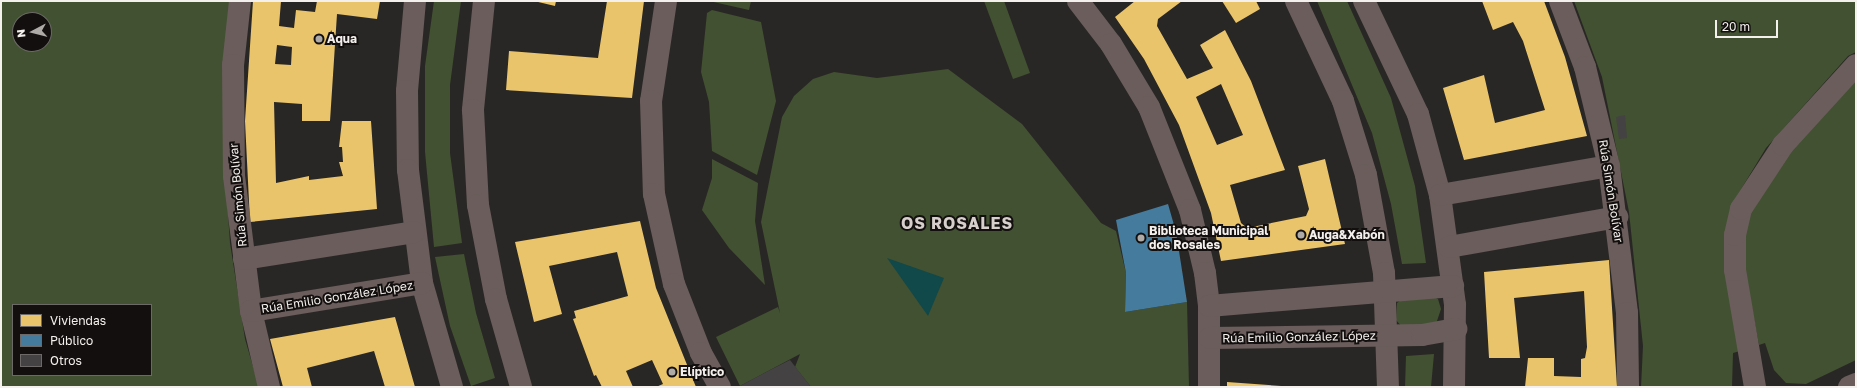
<!DOCTYPE html>
<meta charset="utf-8">
<style>
body{margin:0}
#map{position:relative;width:1857px;height:388px;overflow:hidden;background:#292725;font-family:"Golos Text",sans-serif}
div>[style]{position:absolute}
.green>*{inset:0;background:#425131}
.water>*{inset:0;background:#114849}
.homes>*{inset:0;background:#e9c46a}
.public>*{inset:0;background:#457b9d}
.building>*{inset:0;background:#444242}
.minor>*{height:22px;margin:-11px;padding:0 11px;transform-origin:11px;border-radius:11px;background:#6a5d5b}
.dots>*{width:11px;height:11px;translate:-50% -50%;box-sizing:border-box;border:2px solid #120f0e;border-radius:50%}
span{translate:-50% -50%;white-space:nowrap;text-align:center;line-height:1.15;-webkit-text-stroke:4px #120f0e;paint-order:stroke}
.poi-label{font-size:12px;color:#f4f0ee;font-weight:700}
.left{translate:0 -50%;text-align:left}
.street-label{font-size:12px;color:#f4f0ee}
.district-label{font-size:16px;color:#d6cfcc;font-weight:700;letter-spacing:1px}
.frame{position:absolute;inset:0;border:2px solid #f4f0ee;pointer-events:none}
.legend{position:absolute;left:12px;top:304px;width:140px;height:72px;box-sizing:border-box;background:#120f0e;border:1px solid #6c6968;margin:0;padding:5px 7px;list-style:none;font-size:12px;color:#f4f0ee}
.legend li{display:flex;align-items:center;gap:8px;height:20px}
.legend b{width:20px;border:1px solid #6c6968}
.north{position:absolute;left:12px;top:12px;width:40px;height:40px;box-sizing:border-box;background:#120f0e;border:1px solid #6c6968;border-radius:50%;rotate:263deg;font-size:11px;font-weight:700;line-height:16px;text-align:center;color:#f4f0ee}
.north::after{content:'';display:block;margin:auto;width:14px;height:18px;background:#adaaa8;clip-path:polygon(50% 0,100% 100%,50% 72%,0 100%)}
.scale{position:absolute;left:1715px;top:20px;width:63px;height:18px;box-sizing:border-box;border:2px solid #f4f0ee;border-top:0;padding-left:5px;font-size:12px;line-height:14px;white-space:nowrap;color:#f4f0ee;-webkit-text-stroke:3px #120f0e;paint-order:stroke}
</style>
<div id="map">
<div class="green">
<div style="clip-path:polygon(evenodd,1px 1px,232px 1px,223px 141px,230px 243px,245px 339px,259px 387px,1px 387px,1px 1px,20px 20px,44px 20px,44px 44px,20px 44px,20px 20px,1px 1px,13px 305px,151px 305px,151px 375px,13px 375px,13px 305px)"></div>
<div style="clip-path:polygon(434px 1px,461px 1px,450px 85px,450px 153px,462px 243px,434px 247px,425px 152px,425px 66px)"></div>
<div style="clip-path:polygon(709px 1px,751px 1px,749px 10px)"></div>
<div style="clip-path:polygon(984px 1px,1004px 1px,1030px 73px,1013px 79px)"></div>
<div style="clip-path:polygon(1317px 1px,1347px 1px,1391px 98px,1415px 186px,1426px 263px,1402px 264px,1391px 204px,1372px 133px)"></div>
<div style="clip-path:polygon(1574px 1px,1856px 1px,1856px 52px,1848px 56px,1766px 148px,1735px 199px,1740px 351px,1733px 353px,1732px 387px,1641px 387px,1643px 346px,1629px 212px,1602px 77px)"></div>
<div style="clip-path:polygon(712px 10px,761px 22px,776px 101px,757px 175px,712px 151px,709px 102px,701px 72px,707px 13px)"></div>
<div style="clip-path:polygon(948px 69px,1022px 124px,1101px 223px,1116px 231px,1126px 273px,1125px 312px,1187px 302px,1189px 387px,811px 387px,795px 367px,800px 354px,740px 386px,716px 337px,778px 307px,780px 313px,761px 222px,782px 117px,794px 96px,813px 79px,834px 72px,877px 78px)"></div>
<div style="clip-path:polygon(1856px 79px,1856px 360px,1806px 384px,1786px 383px,1774px 370px,1765px 343px,1759px 345px,1742px 255px,1746px 223px,1759px 194px,1820px 114px)"></div>
<div style="clip-path:polygon(712px 159px,758px 183px,755px 221px,765px 285px,729px 248px,702px 210px,712px 178px)"></div>
<div style="clip-path:polygon(464px 254px,476px 313px,495px 378px,471px 386px,450px 326px,435px 257px)"></div>
<div style="clip-path:polygon(1429px 295px,1438px 299px,1441px 309px,1436px 324px,1402px 327px,1396px 320px,1397px 303px,1405px 297px)"></div>
<div style="clip-path:polygon(1434px 354px,1431px 387px,1405px 387px,1406px 356px)"></div>
</div>
<div class="water">
<div style="clip-path:polygon(887px 258px,944px 278px,928px 316px)"></div>
</div>
<div class="homes">
<div style="clip-path:polygon(evenodd,253px 1px,281px 1px,279px 26px,294px 28px,296px 10px,315px 12px,317px 1px,380px 1px,377px 19px,337px 14px,330px 121px,302px 121px,302px 104px,274px 102px,276px 183px,309px 176px,309px 180px,343px 176px,339px 162px,343px 162px,342px 147px,339px 147px,342px 121px,371px 121px,377px 209px,250px 222px,245px 121px,253px 1px,277px 45px,292px 47px,291px 65px,275px 64px,277px 45px)"></div>
<div style="clip-path:polygon(534px 1px,556px 1px,555px 6px)"></div>
<div style="clip-path:polygon(607px 1px,644px 1px,632px 98px,506px 90px,509px 51px,598px 58px)"></div>
<div style="clip-path:polygon(evenodd,1135px 1px,1182px 1px,1158px 19px,1157px 26px,1187px 79px,1213px 68px,1200px 45px,1225px 30px,1251px 81px,1285px 170px,1230px 185px,1241px 223px,1247px 228px,1306px 216px,1309px 209px,1298px 166px,1325px 159px,1345px 244px,1221px 261px,1211px 213px,1179px 125px,1144px 59px,1115px 17px,1135px 1px,1221px 84px,1243px 135px,1217px 145px,1196px 97px,1221px 84px)"></div>
<div style="clip-path:polygon(1222px 1px,1256px 1px,1260px 9px,1236px 23px)"></div>
<div style="clip-path:polygon(1482px 1px,1544px 1px,1565px 57px,1587px 136px,1464px 160px,1443px 88px,1484px 75px,1495px 123px,1545px 110px,1523px 41px,1513px 22px,1493px 30px)"></div>
<div style="clip-path:polygon(640px 221px,656px 288px,696px 387px,656px 387px,663px 384px,652px 360px,626px 371px,633px 387px,602px 387px,596px 375px,594px 376px,573px 319px,576px 318px,574px 311px,628px 296px,617px 252px,549px 266px,562px 314px,534px 322px,515px 242px)"></div>
<div style="clip-path:polygon(1609px 260px,1617px 387px,1525px 387px,1528px 358px,1554px 358px,1554px 376px,1581px 377px,1581px 359px,1585px 358px,1587px 347px,1584px 291px,1514px 298px,1520px 358px,1489px 358px,1484px 272px)"></div>
<div style="clip-path:polygon(395px 317px,415px 387px,385px 387px,374px 351px,307px 368px,312px 387px,283px 387px,270px 339px)"></div>
<div style="clip-path:polygon(1227px 382px,1281px 386px,1281px 387px,1227px 387px)"></div>
</div>
<div class="public">
<div style="clip-path:polygon(1168px 204px,1176px 232px,1187px 302px,1125px 312px,1126px 273px,1116px 220px)"></div>
</div>
<div class="building">
<div style="clip-path:polygon(1625px 115px,1627px 138px,1619px 139px,1616px 117px)"></div>
<div style="clip-path:polygon(790px 360px,811px 387px,738px 387px,772px 369px)"></div>
</div>
<div class="minor">
<div style="left:240px;top:1px;width:64px;rotate:96.2deg"></div>
<div style="left:233px;top:65px;width:111px;rotate:89.5deg"></div>
<div style="left:234px;top:176px;width:136px;rotate:82.8deg"></div>
<div style="left:251px;top:311px;width:78px;rotate:76.7deg"></div>
<div style="left:415px;top:1px;width:90px;rotate:95.1deg"></div>
<div style="left:407px;top:91px;width:79px;rotate:89.3deg"></div>
<div style="left:408px;top:170px;width:114px;rotate:82.9deg"></div>
<div style="left:422px;top:283px;width:108px;rotate:73.9deg"></div>
<div style="left:484px;top:1px;width:110px;rotate:95.8deg"></div>
<div style="left:473px;top:110px;width:95px;rotate:87deg"></div>
<div style="left:478px;top:205px;width:96px;rotate:79.2deg"></div>
<div style="left:496px;top:299px;width:91px;rotate:74.1deg"></div>
<div style="left:666px;top:1px;width:101px;rotate:98.5deg"></div>
<div style="left:651px;top:101px;width:93px;rotate:88.2deg"></div>
<div style="left:654px;top:194px;width:92px;rotate:77.5deg"></div>
<div style="left:674px;top:284px;width:74px;rotate:68.6deg"></div>
<div style="left:701px;top:353px;width:39px;rotate:61deg"></div>
<div style="left:1078px;top:1px;width:54px;rotate:52.5deg"></div>
<div style="left:1111px;top:44px;width:74px;rotate:58.9deg"></div>
<div style="left:1149px;top:107px;width:111px;rotate:68.3deg"></div>
<div style="left:1190px;top:210px;width:65px;rotate:76.6deg"></div>
<div style="left:1205px;top:273px;width:33px;rotate:83deg"></div>
<div style="left:1209px;top:306px;width:81px;rotate:90deg"></div>
<div style="left:1296px;top:1px;width:110px;rotate:64.8deg"></div>
<div style="left:1343px;top:101px;width:77px;rotate:72.7deg"></div>
<div style="left:1366px;top:175px;width:100px;rotate:79.6deg"></div>
<div style="left:1384px;top:273px;width:114px;rotate:88deg"></div>
<div style="left:1364px;top:1px;width:125px;rotate:64.5deg"></div>
<div style="left:1418px;top:114px;width:84px;rotate:74.8deg"></div>
<div style="left:1440px;top:195px;width:111px;rotate:82.2deg"></div>
<div style="left:1455px;top:305px;width:82px;rotate:90.7deg"></div>
<div style="left:1560px;top:1px;width:71px;rotate:69.3deg"></div>
<div style="left:1585px;top:67px;width:102px;rotate:76.4deg"></div>
<div style="left:1609px;top:166px;width:148px;rotate:83deg"></div>
<div style="left:1627px;top:313px;width:74px;rotate:89.2deg"></div>
<div style="left:1440px;top:195px;width:171px;rotate:-9.7deg"></div>
<div style="left:1449px;top:247px;width:171px;rotate:-10.1deg"></div>
<div style="left:244px;top:259px;width:172px;rotate:-9deg"></div>
<div style="left:1209px;top:306px;width:245px;rotate:-4.7deg"></div>
<div style="left:251px;top:311px;width:173px;rotate:-9.3deg"></div>
<div style="left:1210px;top:338px;width:212px;rotate:-0.8deg"></div>
<div style="left:1422px;top:335px;width:35px;rotate:-10deg"></div>
<div style="left:1755px;top:387px;width:119px;rotate:-99.7deg"></div>
<div style="left:1735px;top:270px;width:35px;rotate:-90deg"></div>
<div style="left:1735px;top:235px;width:27px;rotate:-77deg"></div>
<div style="left:1741px;top:209px;width:77px;rotate:-56.7deg"></div>
<div style="left:1783px;top:145px;width:108px;rotate:-47.6deg"></div>
<div style="left:1849px;top:387px;width:8px;rotate:-23deg"></div>
</div>
<div class="dots">
<div style="left:319px;top:39px;background:#adaaa8"></div>
<div style="left:1301px;top:235px;background:#adaaa8"></div>
<div style="left:1141px;top:238px;background:#adaaa8"></div>
<div style="left:672px;top:372px;background:#adaaa8"></div>
</div>
<div class="poi-label">
<span class="left" style="left:327px;top:39px">Aqua</span>
<span class="left" style="left:1149px;top:238px">Biblioteca Municipal<br>dos Rosales</span>
<span class="left" style="left:1309px;top:235px">Auga&amp;Xabón</span>
<span class="left" style="left:680px;top:372px">Elíptico</span>
</div>
<div class="street-label">
<span style="left:1611px;top:191px;rotate:81deg">Rúa Simón Bolívar</span>
<span style="left:238px;top:195px;rotate:-95deg">Rúa Simón Bolívar</span>
<span style="left:337px;top:297px;rotate:-9deg">Rúa Emilio González López</span>
<span style="left:1299px;top:337px;rotate:-1deg">Rúa Emilio González López</span>
</div>
<div class="district-label">
<span style="left:957px;top:223px">OS ROSALES</span>
</div>
<div class="frame"></div>
<ul class="legend">
<li><b style="height:11px;background:#e9c46a"></b>Viviendas</li>
<li><b style="height:11px;background:#457b9d"></b>Público</li>
<li><b style="height:11px;background:#444242"></b>Otros</li>
</ul>
<div class="north">N</div>
<div class="scale">20 m</div>
</div>
